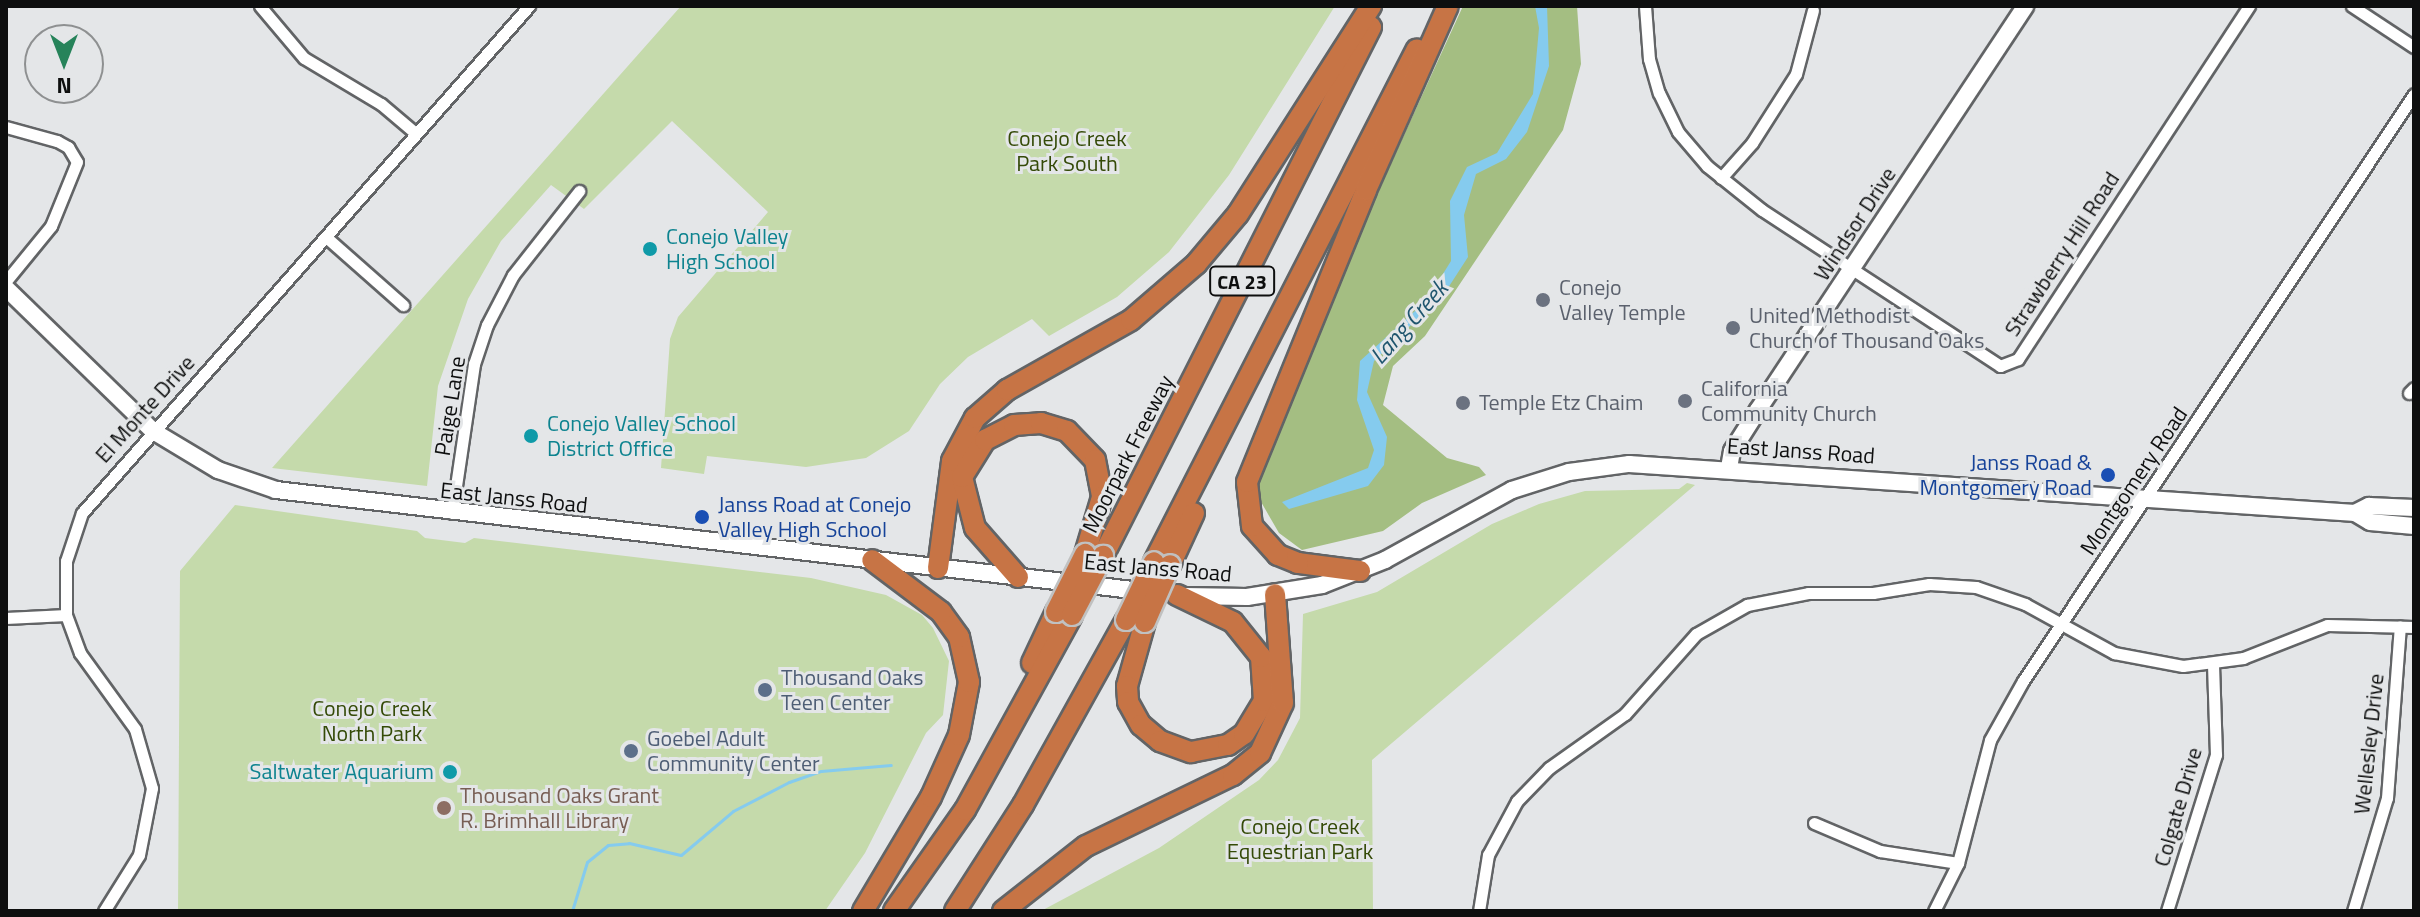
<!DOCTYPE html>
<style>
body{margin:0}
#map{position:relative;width:2420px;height:917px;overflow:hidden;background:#e4e6e8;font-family:"Titillium Web",sans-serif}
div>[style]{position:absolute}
.green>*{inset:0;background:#c5daab}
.forest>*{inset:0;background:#a4be82}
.water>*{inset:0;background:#85cbee}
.stream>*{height:3px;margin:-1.5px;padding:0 1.5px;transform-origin:1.5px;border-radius:1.5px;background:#85cbee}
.roads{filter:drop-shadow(2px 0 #626466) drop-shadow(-2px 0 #626466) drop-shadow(0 2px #626466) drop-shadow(0 -2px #626466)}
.street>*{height:11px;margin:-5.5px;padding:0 5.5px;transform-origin:5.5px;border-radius:5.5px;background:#fff}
.secondary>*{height:16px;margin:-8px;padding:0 8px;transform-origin:8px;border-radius:8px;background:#fff}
.highway>*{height:20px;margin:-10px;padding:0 10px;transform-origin:10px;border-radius:10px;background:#c77445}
.bridges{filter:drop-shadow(2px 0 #c0c1c1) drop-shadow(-2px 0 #c0c1c1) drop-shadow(0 2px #c0c1c1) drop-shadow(0 -2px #c0c1c1)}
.highway-bridge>*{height:20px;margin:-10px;padding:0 10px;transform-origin:10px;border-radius:10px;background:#c77445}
.dots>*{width:22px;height:22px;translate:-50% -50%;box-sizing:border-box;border:4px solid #e4e6e8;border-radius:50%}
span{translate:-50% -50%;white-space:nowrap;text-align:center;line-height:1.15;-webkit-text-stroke:6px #e4e6e8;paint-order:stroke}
.shield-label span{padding:2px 6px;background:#e4e6e8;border:2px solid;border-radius:6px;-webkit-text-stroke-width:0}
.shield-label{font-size:20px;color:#0e0f0f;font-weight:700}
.park-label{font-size:22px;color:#344a07}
.street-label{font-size:22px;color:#0e0f0f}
.culture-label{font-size:22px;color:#0d838f}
.left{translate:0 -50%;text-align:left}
.right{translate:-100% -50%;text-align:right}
.worship-label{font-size:22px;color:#5b616d}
.transit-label{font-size:22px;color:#164399}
.service-label{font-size:22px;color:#4e5e75}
.education-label{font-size:22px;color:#785e54}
.water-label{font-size:24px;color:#1f556e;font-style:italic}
.frame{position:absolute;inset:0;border:8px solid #0e0f0f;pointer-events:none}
.north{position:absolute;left:24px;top:24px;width:80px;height:80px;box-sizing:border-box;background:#e4e6e8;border:2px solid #8e9091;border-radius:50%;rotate:180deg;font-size:22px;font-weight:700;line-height:32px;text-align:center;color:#0e0f0f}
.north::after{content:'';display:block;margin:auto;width:28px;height:36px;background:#26835a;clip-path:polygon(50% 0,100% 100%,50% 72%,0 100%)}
</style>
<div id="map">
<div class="green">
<div style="clip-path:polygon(681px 6px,1335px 6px,1229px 175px,1169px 252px,1117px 297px,1049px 336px,1032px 319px,968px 357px,940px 384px,909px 431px,866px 458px,806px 467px,707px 456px,704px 474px,661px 468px,670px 339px,678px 317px,768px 212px,672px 121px,584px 209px,551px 185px,501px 241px,468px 299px,438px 386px,427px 486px,272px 468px)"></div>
<div style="clip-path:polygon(1687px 483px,1695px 485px,1372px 760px,1373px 911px,1041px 911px,1159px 848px,1259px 780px,1278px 760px,1300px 718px,1303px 614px,1377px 592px,1492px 524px,1539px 504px,1585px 491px,1679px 489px)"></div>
<div style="clip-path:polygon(235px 505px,417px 531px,425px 538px,465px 543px,474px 538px,811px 578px,886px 595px,922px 615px,933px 628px,949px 661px,943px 715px,926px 733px,865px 853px,825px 911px,178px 911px,180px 571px)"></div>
</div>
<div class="forest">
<div style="clip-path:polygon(1463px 6px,1577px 6px,1581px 64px,1563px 130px,1425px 336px,1393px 366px,1383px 405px,1447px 458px,1479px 467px,1486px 475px,1422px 503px,1383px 531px,1302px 550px,1279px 533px,1253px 488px,1371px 207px)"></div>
</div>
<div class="water">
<div style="clip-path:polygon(1535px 6px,1547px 6px,1549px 66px,1527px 132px,1506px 159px,1476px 174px,1464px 215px,1468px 257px,1446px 291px,1374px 361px,1367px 392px,1387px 437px,1384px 465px,1368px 486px,1289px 509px,1282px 502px,1368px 468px,1374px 450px,1357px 400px,1360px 361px,1426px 301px,1451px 261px,1450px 201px,1467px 167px,1497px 153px,1533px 94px,1539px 28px)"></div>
</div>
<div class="stream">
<div style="left:572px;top:911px;width:51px;rotate:-73deg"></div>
<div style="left:587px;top:862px;width:27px;rotate:-39deg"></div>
<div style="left:608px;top:845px;width:21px;rotate:-5deg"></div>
<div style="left:629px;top:843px;width:53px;rotate:13deg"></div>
<div style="left:681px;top:855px;width:68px;rotate:-40.2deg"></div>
<div style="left:733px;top:811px;width:63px;rotate:-27.4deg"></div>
<div style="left:789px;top:782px;width:34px;rotate:-19deg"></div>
<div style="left:821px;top:771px;width:70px;rotate:-4.9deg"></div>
</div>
<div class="roads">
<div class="street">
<div style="left:260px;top:6px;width:68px;rotate:49.8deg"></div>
<div style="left:304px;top:58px;width:90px;rotate:30.9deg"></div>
<div style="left:381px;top:104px;width:43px;rotate:40.3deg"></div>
<div style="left:1645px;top:6px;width:53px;rotate:85.7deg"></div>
<div style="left:1649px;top:59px;width:35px;rotate:74deg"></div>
<div style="left:1659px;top:93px;width:43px;rotate:64deg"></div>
<div style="left:1678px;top:132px;width:45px;rotate:49.5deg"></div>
<div style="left:1707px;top:166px;width:70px;rotate:38.7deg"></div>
<div style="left:1762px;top:210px;width:285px;rotate:33.2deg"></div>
<div style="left:2000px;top:366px;width:19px;rotate:-21deg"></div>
<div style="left:2018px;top:359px;width:422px;rotate:-56.8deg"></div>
<div style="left:2352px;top:6px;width:74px;rotate:33.5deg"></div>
<div style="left:6px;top:127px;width:53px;rotate:15.4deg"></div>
<div style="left:57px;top:141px;width:13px;rotate:29deg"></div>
<div style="left:68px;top:147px;width:17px;rotate:59deg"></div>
<div style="left:77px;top:162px;width:69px;rotate:112.1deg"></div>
<div style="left:51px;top:226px;width:71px;rotate:129.3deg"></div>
<div style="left:1721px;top:178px;width:47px;rotate:-48.5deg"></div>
<div style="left:1752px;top:143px;width:82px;rotate:-57.5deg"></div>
<div style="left:1796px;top:74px;width:66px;rotate:-75.1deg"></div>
<div style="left:326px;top:237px;width:103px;rotate:41.4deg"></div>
<div style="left:2409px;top:393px;width:7px;rotate:-45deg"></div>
<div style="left:452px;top:513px;width:151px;rotate:-81.6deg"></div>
<div style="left:474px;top:364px;width:41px;rotate:-71.6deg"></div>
<div style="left:487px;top:325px;width:56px;rotate:-62.5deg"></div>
<div style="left:513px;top:275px;width:107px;rotate:-51.8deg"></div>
<div style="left:6px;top:618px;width:60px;rotate:-2.9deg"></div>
<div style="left:1814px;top:823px;width:72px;rotate:23deg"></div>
<div style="left:1880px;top:851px;width:79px;rotate:8.7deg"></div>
<div style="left:104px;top:911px;width:66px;rotate:-58deg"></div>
<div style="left:139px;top:855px;width:68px;rotate:-79deg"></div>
<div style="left:152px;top:788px;width:61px;rotate:-106.1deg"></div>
<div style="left:135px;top:729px;width:94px;rotate:-125.9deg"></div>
<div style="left:80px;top:653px;width:40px;rotate:-110.2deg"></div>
<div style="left:66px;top:615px;width:54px;rotate:-90deg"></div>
<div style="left:66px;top:561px;width:51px;rotate:-71.6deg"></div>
<div style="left:82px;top:513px;width:676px;rotate:-48.6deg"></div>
<div style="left:1479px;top:911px;width:57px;rotate:-80.9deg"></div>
<div style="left:1488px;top:855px;width:61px;rotate:-61.8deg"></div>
<div style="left:1517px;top:801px;width:46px;rotate:-45.9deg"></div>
<div style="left:1549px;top:768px;width:93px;rotate:-35.4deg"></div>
<div style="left:1625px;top:714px;width:107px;rotate:-48.4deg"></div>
<div style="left:1696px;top:634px;width:59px;rotate:-29.6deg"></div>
<div style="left:1747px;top:605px;width:62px;rotate:-11.1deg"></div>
<div style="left:1808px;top:593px;width:65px"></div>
<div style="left:1873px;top:593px;width:57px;rotate:-9.1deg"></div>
<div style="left:1929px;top:584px;width:47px;rotate:3.7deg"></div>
<div style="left:1976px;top:587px;width:52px;rotate:19.1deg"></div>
<div style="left:2025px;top:604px;width:102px;rotate:28.8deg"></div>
<div style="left:2114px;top:653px;width:70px;rotate:10.7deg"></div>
<div style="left:2183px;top:666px;width:61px;rotate:-7.6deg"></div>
<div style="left:2243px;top:658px;width:90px;rotate:-21.4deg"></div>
<div style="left:2327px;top:625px;width:87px;rotate:1.3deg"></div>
<div style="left:1934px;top:911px;width:54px;rotate:-63.4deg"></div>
<div style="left:1958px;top:863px;width:127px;rotate:-75.4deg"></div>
<div style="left:1990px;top:740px;width:68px;rotate:-60.8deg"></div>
<div style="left:2023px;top:681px;width:705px;rotate:-56.33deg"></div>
<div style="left:2167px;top:911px;width:164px;rotate:-72.6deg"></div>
<div style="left:2216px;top:755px;width:89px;rotate:-91.9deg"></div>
<div style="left:2353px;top:911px;width:118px;rotate:-73.3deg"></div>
<div style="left:2387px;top:798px;width:172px;rotate:-85.7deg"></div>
</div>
<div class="secondary">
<div style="left:6px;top:288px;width:205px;rotate:44.2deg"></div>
<div style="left:153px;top:431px;width:76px;rotate:31deg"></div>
<div style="left:218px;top:470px;width:61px;rotate:19deg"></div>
<div style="left:276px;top:490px;width:879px;rotate:6.66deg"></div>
<div style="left:1729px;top:468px;width:17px;rotate:-80deg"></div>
<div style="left:1732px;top:451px;width:49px;rotate:-57.6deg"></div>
<div style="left:1758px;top:410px;width:484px;rotate:-56.5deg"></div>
<div style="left:2355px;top:513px;width:16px;rotate:-27deg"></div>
<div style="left:2369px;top:506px;width:45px;rotate:2.5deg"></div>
<div style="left:1184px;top:596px;width:63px;rotate:0.9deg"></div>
<div style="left:1247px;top:597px;width:76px;rotate:-9.1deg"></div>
<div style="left:1322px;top:585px;width:68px;rotate:-21.6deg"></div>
<div style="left:1385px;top:560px;width:145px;rotate:-28.9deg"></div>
<div style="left:1512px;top:490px;width:60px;rotate:-17.5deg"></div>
<div style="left:1569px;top:472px;width:61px;rotate:-7.6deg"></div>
<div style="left:1629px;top:464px;width:728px;rotate:3.86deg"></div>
<div style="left:2355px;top:513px;width:17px;rotate:31deg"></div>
<div style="left:2370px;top:522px;width:44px;rotate:5.2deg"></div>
</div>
<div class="highway">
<div style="left:1103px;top:556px;width:593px;rotate:-63.13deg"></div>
<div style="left:1154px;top:562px;width:576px;rotate:-62.86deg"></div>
<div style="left:1170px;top:565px;width:57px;rotate:-65.2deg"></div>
<div style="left:938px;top:568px;width:108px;rotate:-82.5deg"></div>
<div style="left:952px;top:461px;width:49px;rotate:-61.9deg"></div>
<div style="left:975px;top:418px;width:43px;rotate:-41.2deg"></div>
<div style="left:1007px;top:390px;width:142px;rotate:-29.4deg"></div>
<div style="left:1131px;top:320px;width:86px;rotate:-40.7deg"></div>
<div style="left:1196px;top:264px;width:65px;rotate:-50deg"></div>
<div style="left:1238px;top:214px;width:247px;rotate:-57.4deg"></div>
<div style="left:1360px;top:571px;width:63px;rotate:-172.6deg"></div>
<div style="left:1298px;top:563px;width:22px;rotate:-158deg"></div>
<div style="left:1278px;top:555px;width:39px;rotate:-132deg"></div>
<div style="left:1252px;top:526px;width:44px;rotate:-96.5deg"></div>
<div style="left:1247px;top:482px;width:315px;rotate:-67.8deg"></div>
<div style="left:1366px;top:190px;width:201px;rotate:-66deg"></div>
<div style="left:1018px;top:577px;width:65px;rotate:-131.3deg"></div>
<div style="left:975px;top:528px;width:53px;rotate:-104.3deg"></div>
<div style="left:962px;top:477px;width:44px;rotate:-58.1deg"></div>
<div style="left:985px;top:440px;width:33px;rotate:-27deg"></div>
<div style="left:1014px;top:425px;width:27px;rotate:-4deg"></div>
<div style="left:1041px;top:423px;width:27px;rotate:17deg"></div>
<div style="left:1067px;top:431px;width:40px;rotate:46deg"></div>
<div style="left:1095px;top:460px;width:38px;rotate:79deg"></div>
<div style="left:1102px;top:497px;width:59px;rotate:106.6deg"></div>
<div style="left:1145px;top:622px;width:66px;rotate:105.7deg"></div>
<div style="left:1127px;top:686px;width:16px;rotate:86deg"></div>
<div style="left:1128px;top:702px;width:26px;rotate:61deg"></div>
<div style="left:1141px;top:725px;width:25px;rotate:40deg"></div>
<div style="left:1160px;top:741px;width:33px;rotate:20deg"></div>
<div style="left:1191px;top:752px;width:38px;rotate:-11deg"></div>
<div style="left:1228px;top:745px;width:19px;rotate:-35deg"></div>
<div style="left:1244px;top:734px;width:39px;rotate:-59deg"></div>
<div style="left:1264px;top:701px;width:44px;rotate:-93.9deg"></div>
<div style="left:1261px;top:657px;width:45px;rotate:-128.7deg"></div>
<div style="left:1233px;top:622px;width:62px;rotate:-154.3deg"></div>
<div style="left:1032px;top:663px;width:56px;rotate:-64.8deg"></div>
<div style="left:863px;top:911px;width:133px;rotate:-59.2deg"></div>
<div style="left:931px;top:797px;width:68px;rotate:-65.7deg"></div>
<div style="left:959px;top:735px;width:54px;rotate:-79.3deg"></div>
<div style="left:969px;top:682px;width:46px;rotate:-102.5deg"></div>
<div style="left:959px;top:637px;width:31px;rotate:-126deg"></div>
<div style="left:941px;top:612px;width:86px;rotate:-143deg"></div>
<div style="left:894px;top:911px;width:123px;rotate:-54.9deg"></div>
<div style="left:965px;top:810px;width:222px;rotate:-61.2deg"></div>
<div style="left:955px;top:911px;width:126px;rotate:-57.3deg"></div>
<div style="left:1023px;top:805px;width:212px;rotate:-60.9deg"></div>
<div style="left:1003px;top:911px;width:105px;rotate:-38.1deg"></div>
<div style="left:1086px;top:846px;width:163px;rotate:-25.8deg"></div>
<div style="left:1233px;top:775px;width:35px;rotate:-39deg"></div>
<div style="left:1260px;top:753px;width:55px;rotate:-65.3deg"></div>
<div style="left:1283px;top:703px;width:109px;rotate:-94.2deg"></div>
</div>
</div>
<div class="bridges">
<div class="highway-bridge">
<div style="left:1056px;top:612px;width:65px;rotate:-63.4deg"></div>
<div style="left:1072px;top:615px;width:67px;rotate:-62.3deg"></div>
<div style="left:1126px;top:620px;width:64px;rotate:-64.2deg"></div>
<div style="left:1145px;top:622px;width:62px;rotate:-66.3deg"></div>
</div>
</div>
<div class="dots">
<div style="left:650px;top:249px;background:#0f9aa8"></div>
<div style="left:1543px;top:300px;background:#6b7280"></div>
<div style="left:1733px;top:328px;background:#6b7280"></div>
<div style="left:1685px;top:401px;background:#6b7280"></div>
<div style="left:1463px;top:403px;background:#6b7280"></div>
<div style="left:531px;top:436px;background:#0f9aa8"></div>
<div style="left:2108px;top:475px;background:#1a4fb4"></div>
<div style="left:702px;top:517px;background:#1a4fb4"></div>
<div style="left:765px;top:690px;background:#5c6f8a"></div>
<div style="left:631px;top:751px;background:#5c6f8a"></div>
<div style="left:450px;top:772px;background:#0f9aa8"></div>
<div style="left:444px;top:808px;background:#8d6e63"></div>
</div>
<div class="shield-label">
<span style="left:1242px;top:281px">CA 23</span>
</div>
<div class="park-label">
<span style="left:1067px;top:151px">Conejo Creek<br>Park South</span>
<span style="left:372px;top:721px">Conejo Creek<br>North Park</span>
<span style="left:1300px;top:839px">Conejo Creek<br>Equestrian Park</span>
</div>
<div class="street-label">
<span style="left:1855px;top:224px;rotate:-57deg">Windsor Drive</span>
<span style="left:2062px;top:254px;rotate:-57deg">Strawberry Hill Road</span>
<span style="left:450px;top:406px;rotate:-81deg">Paige Lane</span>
<span style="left:145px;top:409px;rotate:-48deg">El Monte Drive</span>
<span style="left:1801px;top:451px;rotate:4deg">East Janss Road</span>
<span style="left:1128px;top:454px;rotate:-63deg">Moorpark Freeway</span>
<span style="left:2134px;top:481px;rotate:-56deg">Montgomery Road</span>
<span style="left:514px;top:498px;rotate:6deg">East Janss Road</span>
<span style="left:1158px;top:568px;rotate:5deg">East Janss Road</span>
<span style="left:2369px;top:744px;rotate:-84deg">Wellesley Drive</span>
<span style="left:2178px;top:807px;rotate:-74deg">Colgate Drive</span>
</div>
<div class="culture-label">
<span class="left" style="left:666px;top:249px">Conejo Valley<br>High School</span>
<span class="left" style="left:547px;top:436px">Conejo Valley School<br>District Office</span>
<span class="right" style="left:434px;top:772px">Saltwater Aquarium</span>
</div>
<div class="worship-label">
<span class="left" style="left:1559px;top:300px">Conejo<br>Valley Temple</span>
<span class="left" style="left:1749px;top:328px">United Methodist<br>Church of Thousand Oaks</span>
<span class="left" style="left:1701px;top:401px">California<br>Community Church</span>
<span class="left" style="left:1479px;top:403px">Temple Etz Chaim</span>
</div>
<div class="transit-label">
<span class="right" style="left:2092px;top:475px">Janss Road &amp;<br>Montgomery Road</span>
<span class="left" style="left:718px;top:517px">Janss Road at Conejo<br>Valley High School</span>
</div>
<div class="service-label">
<span class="left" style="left:781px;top:690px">Thousand Oaks<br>Teen Center</span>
<span class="left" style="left:647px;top:751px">Goebel Adult<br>Community Center</span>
</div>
<div class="education-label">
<span class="left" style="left:460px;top:808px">Thousand Oaks Grant<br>R. Brimhall Library</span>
</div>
<div class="water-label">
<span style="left:1409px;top:322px;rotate:-48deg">Lang Creek</span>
</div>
<div class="frame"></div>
<div class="north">N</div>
</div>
